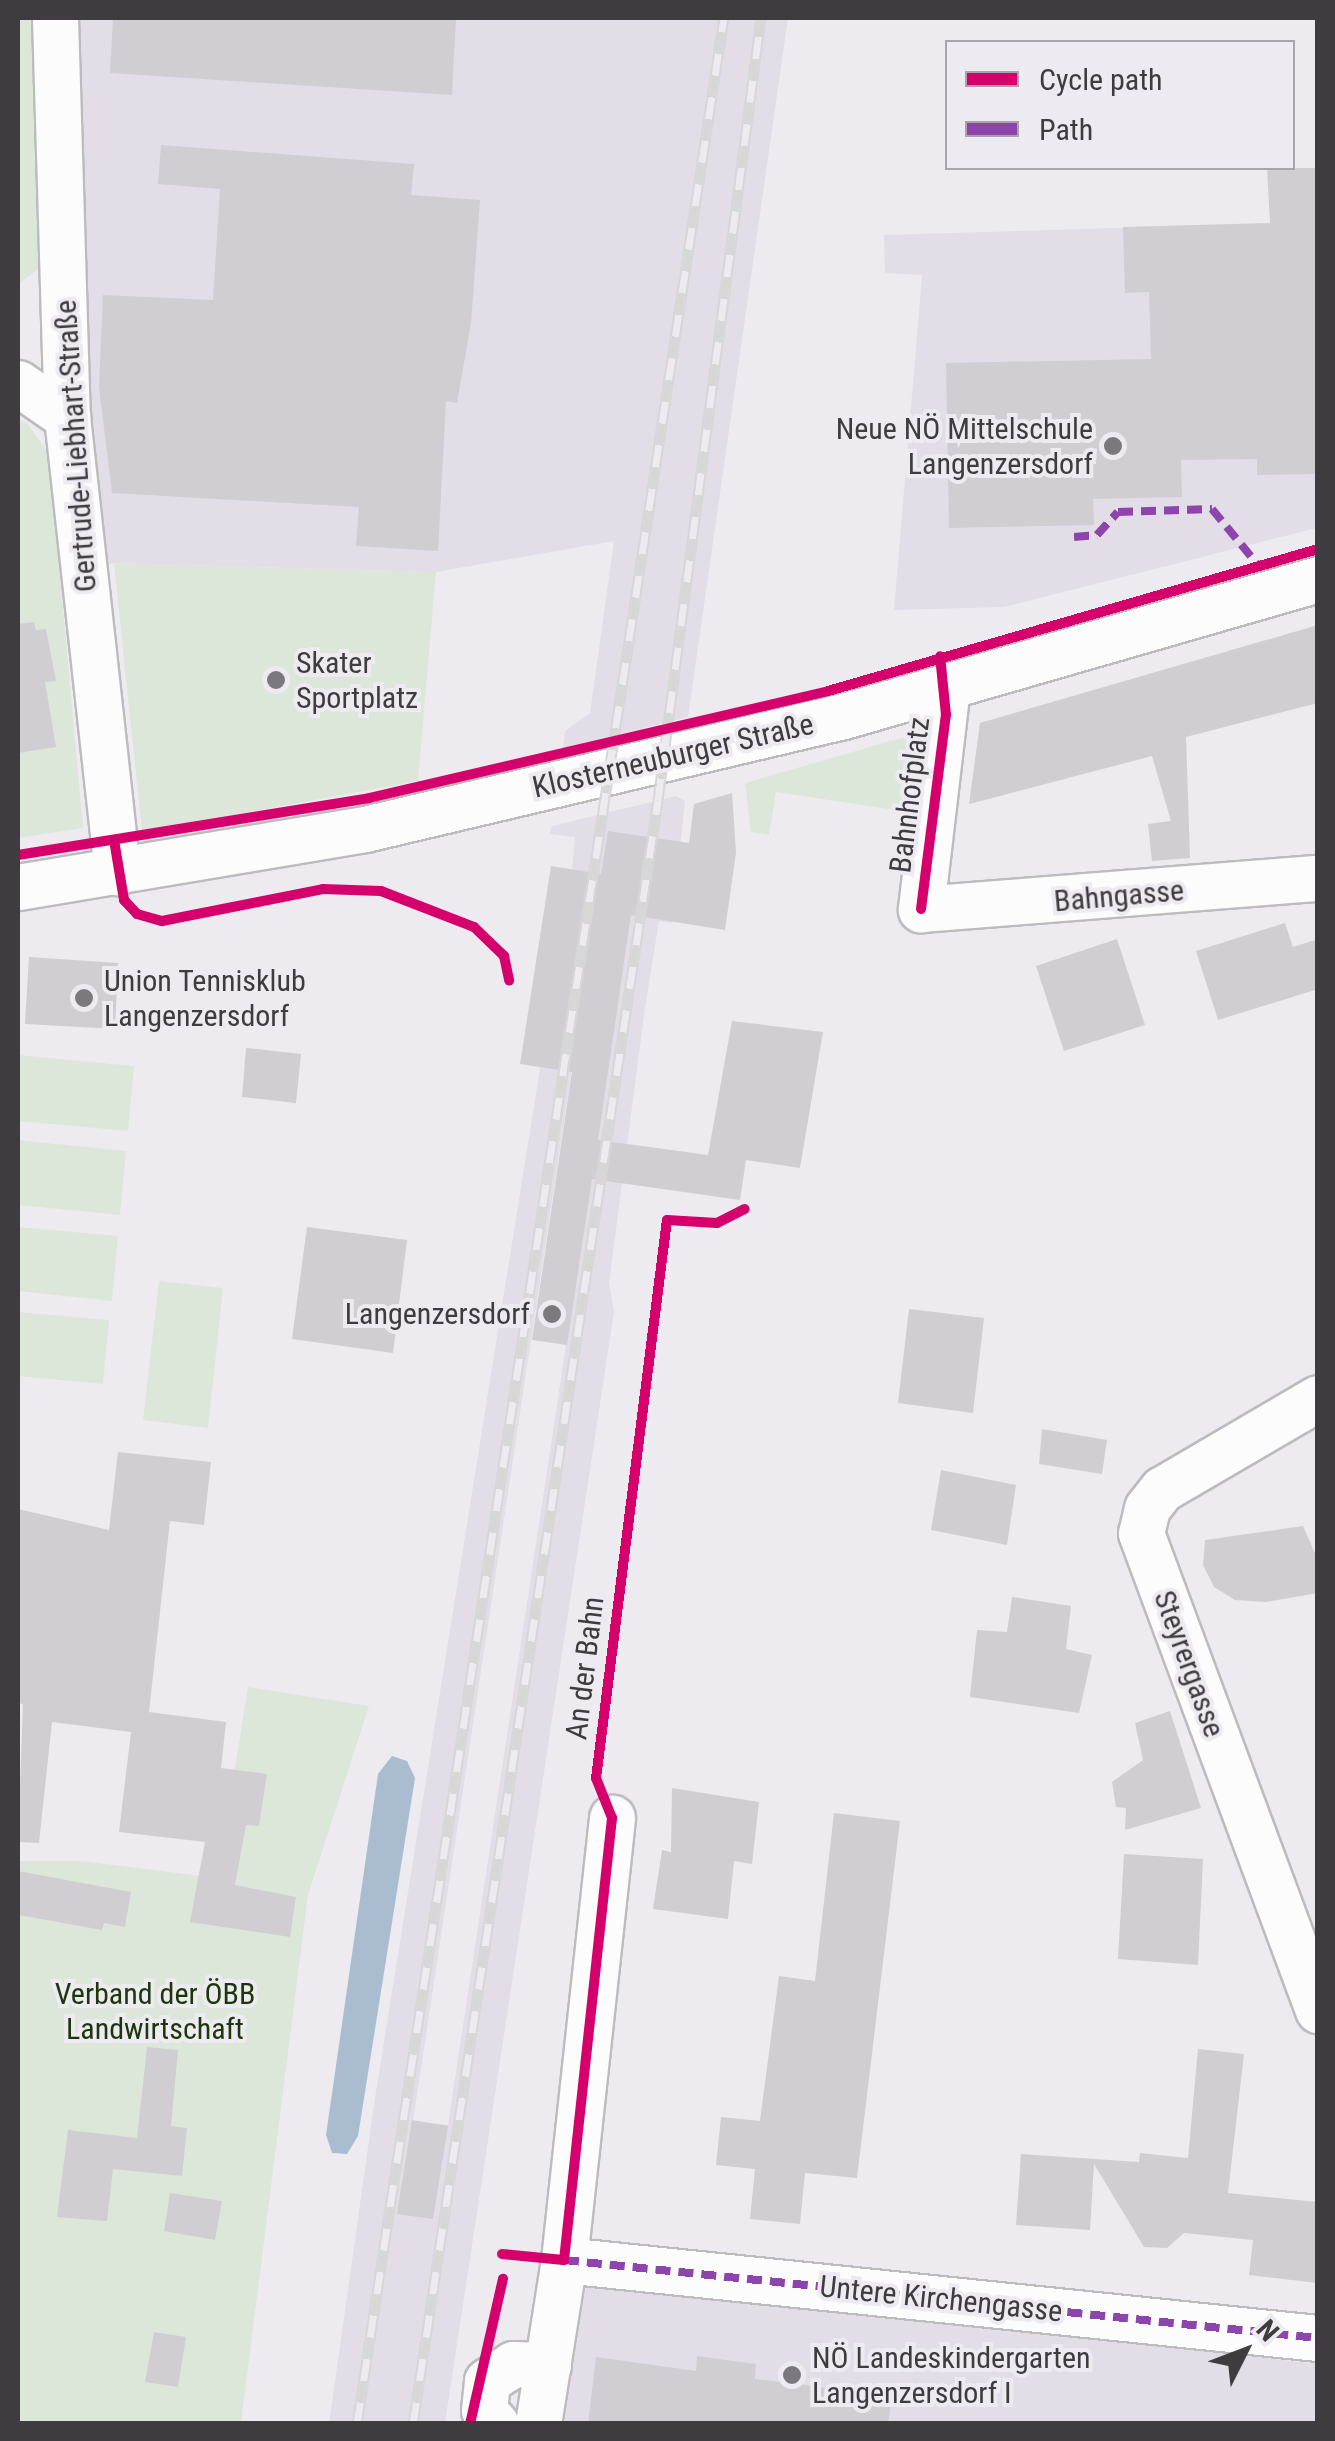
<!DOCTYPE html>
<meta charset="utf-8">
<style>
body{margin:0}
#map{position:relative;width:1335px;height:2441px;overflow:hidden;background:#edebf0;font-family:"Roboto Condensed",sans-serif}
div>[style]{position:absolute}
.built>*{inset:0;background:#e2dde7}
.green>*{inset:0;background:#dde7d9}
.water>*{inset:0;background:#aabdd0}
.building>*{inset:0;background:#d0ced2}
.roads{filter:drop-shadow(2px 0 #bcbbbe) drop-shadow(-2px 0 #bcbbbe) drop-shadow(0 2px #bcbbbe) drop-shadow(0 -2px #bcbbbe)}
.minor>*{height:45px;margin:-22.5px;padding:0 22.5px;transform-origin:22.5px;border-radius:22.5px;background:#fcfcfd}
.rail>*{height:11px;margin-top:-5.5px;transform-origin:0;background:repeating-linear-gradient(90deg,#edeaf1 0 22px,#d8d7d8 0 44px);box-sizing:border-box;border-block:2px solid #d8d7d8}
.quiet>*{height:8px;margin-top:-4px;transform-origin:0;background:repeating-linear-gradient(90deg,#8e44ad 0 15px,transparent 0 23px)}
.cycleway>*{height:10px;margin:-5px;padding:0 5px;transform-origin:5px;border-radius:5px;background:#d6006c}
.dots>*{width:28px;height:28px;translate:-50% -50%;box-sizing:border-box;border:5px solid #edeaf1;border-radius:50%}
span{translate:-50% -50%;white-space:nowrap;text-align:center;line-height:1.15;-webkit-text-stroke:8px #edeaf1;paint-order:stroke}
.poi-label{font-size:30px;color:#3e3c3f}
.right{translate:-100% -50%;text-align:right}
.left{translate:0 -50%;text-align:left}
.street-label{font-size:30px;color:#3e3c3f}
.park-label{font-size:30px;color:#1c3709}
.frame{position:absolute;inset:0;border:20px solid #3e3c3f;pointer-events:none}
.legend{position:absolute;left:945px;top:40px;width:350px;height:130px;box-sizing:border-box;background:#edeaf1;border:2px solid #a7a4aa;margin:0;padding:12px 18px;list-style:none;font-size:30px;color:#3e3c3f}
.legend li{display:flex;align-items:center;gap:20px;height:50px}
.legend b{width:50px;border:2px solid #a7a4aa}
.north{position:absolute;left:1195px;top:2301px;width:100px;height:100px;-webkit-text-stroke:8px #edeaf1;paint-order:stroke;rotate:48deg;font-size:28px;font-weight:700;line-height:40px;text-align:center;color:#3e3c3f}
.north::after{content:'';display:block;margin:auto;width:35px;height:45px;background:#3e3c3f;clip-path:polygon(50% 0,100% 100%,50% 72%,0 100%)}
</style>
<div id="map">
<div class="built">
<div style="clip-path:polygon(55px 18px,788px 18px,688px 717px,563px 748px,565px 731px,590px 713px,614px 541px,436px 572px,114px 563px,84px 570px)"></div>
<div style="clip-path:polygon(1317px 222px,1317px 528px,1004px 607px,894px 610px,922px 275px,885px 273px,884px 235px)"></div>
<div style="clip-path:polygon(evenodd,676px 796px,685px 801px,672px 923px,659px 921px,645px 1008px,609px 1283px,614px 1312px,445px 2423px,329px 2424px,375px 2098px,572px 869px,575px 837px,550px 834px,552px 826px,676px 796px,639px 863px,448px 2125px,413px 2121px,582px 1003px,639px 863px)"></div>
<div style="clip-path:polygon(587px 2280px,1317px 2364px,1317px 2423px,564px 2424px)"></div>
</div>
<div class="green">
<div style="clip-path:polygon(18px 18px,33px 18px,40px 268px,18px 284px)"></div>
<div style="clip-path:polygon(18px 421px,27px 423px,49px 454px,83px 828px,18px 838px)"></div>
<div style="clip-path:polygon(114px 563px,436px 572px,418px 781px,142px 832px)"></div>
<div style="clip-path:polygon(904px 737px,916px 751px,908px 812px,776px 792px,769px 835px,751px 832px,745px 783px)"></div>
<div style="clip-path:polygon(18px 1055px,134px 1066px,128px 1131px,18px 1121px)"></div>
<div style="clip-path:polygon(18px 1140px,126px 1151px,120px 1215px,18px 1205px)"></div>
<div style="clip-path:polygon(18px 1227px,118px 1236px,112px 1301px,18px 1291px)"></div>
<div style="clip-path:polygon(159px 1281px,223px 1288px,208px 1428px,143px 1420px)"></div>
<div style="clip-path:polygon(18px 1312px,109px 1320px,103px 1384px,18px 1376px)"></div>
<div style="clip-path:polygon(248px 1687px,369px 1706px,308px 1895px,241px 2423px,18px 2424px,18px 1861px,82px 1861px,217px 1878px)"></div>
</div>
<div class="water">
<div style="clip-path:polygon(392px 1756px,407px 1761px,415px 1778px,358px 2136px,347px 2154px,332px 2153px,326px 2135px,378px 1774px)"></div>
</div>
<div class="building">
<div style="clip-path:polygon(113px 18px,456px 18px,452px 95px,110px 73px)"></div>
<div style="clip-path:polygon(161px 145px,414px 164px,411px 195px,480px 200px,471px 323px,457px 403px,446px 401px,438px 551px,356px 546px,359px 507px,112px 493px,99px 387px,103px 295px,213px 300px,220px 189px,158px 184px)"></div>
<div style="clip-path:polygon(1267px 168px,1318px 168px,1318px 474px,1257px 475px,1257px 459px,1181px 460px,1182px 497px,1093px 499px,1094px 525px,949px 528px,946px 363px,1151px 359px,1149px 292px,1125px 293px,1123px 227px,1270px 223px)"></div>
<div style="clip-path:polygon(34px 622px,36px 630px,46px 629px,56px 681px,45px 682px,56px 747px,18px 753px,18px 624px)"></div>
<div style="clip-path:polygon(1318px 625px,1318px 703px,1186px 737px,1190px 858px,1152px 861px,1148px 824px,1171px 821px,1152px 756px,969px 804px,980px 723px)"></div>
<div style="clip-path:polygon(732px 793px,736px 853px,725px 930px,631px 915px,598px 1140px,708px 1155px,732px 1021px,823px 1032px,800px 1168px,746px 1160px,740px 1200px,592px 1179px,567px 1345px,532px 1340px,572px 1072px,520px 1064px,551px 866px,601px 874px,608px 831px,689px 843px,694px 804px)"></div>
<div style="clip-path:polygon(1285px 923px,1293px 947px,1318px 939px,1318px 989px,1218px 1020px,1196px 951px)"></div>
<div style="clip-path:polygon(1117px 939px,1145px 1025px,1064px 1051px,1036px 966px)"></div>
<div style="clip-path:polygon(29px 957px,118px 963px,115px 1029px,25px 1024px)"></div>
<div style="clip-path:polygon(246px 1048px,301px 1054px,296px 1103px,242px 1097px)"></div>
<div style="clip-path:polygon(307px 1227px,407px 1240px,393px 1353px,292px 1339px)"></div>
<div style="clip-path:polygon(909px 1309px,984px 1318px,973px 1413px,898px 1403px)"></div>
<div style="clip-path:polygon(1042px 1429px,1107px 1440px,1102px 1474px,1039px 1464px)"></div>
<div style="clip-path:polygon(118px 1452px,211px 1462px,204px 1525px,170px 1521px,149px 1712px,226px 1722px,221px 1768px,267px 1774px,259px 1826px,246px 1825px,235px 1885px,296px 1897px,290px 1937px,190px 1922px,205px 1842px,119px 1832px,131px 1732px,52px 1722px,39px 1843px,18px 1842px,23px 1704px,18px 1703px,18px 1509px,109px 1530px)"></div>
<div style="clip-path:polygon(941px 1470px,1016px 1485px,1007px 1545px,931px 1530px)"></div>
<div style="clip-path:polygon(1303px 1526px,1318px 1560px,1318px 1593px,1266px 1602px,1235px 1600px,1214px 1587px,1203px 1565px,1205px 1540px)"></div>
<div style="clip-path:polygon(1012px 1597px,1071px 1606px,1066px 1649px,1092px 1655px,1079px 1713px,970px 1697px,977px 1630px,1007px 1632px)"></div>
<div style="clip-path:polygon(1170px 1711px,1201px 1808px,1125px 1830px,1126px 1808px,1116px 1807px,1112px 1782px,1143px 1760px,1135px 1723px)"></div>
<div style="clip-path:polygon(672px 1788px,759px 1802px,752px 1864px,734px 1861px,728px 1919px,653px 1909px,662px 1850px,671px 1852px)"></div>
<div style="clip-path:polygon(834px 1813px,900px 1821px,857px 2178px,805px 2173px,800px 2224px,750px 2219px,755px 2169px,716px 2165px,721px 2117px,760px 2121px,779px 1976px,815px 1981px)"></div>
<div style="clip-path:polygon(1124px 1854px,1203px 1859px,1198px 1965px,1118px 1959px)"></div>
<div style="clip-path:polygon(18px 1871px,131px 1892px,125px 1927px,104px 1923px,102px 1930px,18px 1915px)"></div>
<div style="clip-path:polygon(147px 2047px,178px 2050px,171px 2126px,187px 2128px,182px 2176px,113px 2169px,107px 2221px,57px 2217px,68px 2130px,137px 2138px)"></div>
<div style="clip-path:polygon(1198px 2049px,1244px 2054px,1228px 2193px,1318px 2202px,1318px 2283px,1249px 2275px,1253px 2240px,1184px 2233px,1167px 2248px,1144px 2247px,1094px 2164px,1090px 2230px,1016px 2225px,1021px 2154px,1139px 2162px,1140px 2153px,1188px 2158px)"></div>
<div style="clip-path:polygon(412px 2120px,448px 2126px,433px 2219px,397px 2214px)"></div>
<div style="clip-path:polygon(170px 2193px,222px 2201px,215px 2240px,164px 2231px)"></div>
<div style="clip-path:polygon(154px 2332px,186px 2337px,178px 2387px,145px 2382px)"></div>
<div style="clip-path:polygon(697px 2356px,756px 2364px,755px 2379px,892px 2396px,888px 2424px,588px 2424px,596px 2357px,696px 2371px)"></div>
</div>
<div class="roads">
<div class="minor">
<div style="left:55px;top:18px;width:399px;rotate:88.3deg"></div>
<div style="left:67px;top:417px;width:458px;rotate:83.7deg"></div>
<div style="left:18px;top:383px;width:60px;rotate:34.8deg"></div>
<div style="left:947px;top:687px;width:224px;rotate:96.7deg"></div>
<div style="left:921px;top:909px;width:398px;rotate:-4.5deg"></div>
<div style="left:18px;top:887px;width:352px;rotate:-9.5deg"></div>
<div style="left:365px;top:829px;width:488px;rotate:-13.3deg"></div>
<div style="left:840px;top:717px;width:498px;rotate:-16.1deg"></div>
<div style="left:1318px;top:1398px;width:181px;rotate:149.7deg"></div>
<div style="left:1162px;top:1489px;width:24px;rotate:128deg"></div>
<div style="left:1147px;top:1508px;width:26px;rotate:103deg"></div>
<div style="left:1141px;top:1533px;width:509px;rotate:69.64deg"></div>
<div style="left:564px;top:2260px;width:758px;rotate:5.91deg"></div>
<div style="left:496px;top:2424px;width:18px;rotate:-131deg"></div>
<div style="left:484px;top:2410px;width:29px;rotate:-84deg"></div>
<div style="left:487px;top:2381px;width:31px;rotate:-33deg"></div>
<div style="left:513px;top:2364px;width:35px;rotate:2deg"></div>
<div style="left:538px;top:2424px;width:166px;rotate:-81deg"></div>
<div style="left:564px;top:2260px;width:445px;rotate:-83.8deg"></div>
</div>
</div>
<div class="rail">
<div style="left:357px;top:2424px;width:2434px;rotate:-81.33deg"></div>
<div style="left:413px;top:2424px;width:1642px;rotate:-81.42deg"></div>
<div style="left:658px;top:800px;width:789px;rotate:-82.5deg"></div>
</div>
<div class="quiet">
<div style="left:1074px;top:537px;width:23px;rotate:-5deg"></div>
<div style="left:1097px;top:535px;width:31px;rotate:-48deg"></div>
<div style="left:1118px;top:512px;width:94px;rotate:-1.8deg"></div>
<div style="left:1212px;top:509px;width:72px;rotate:50.6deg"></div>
<div style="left:564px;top:2260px;width:758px;rotate:5.91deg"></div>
</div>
<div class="cycleway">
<div style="left:114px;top:840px;width:61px;rotate:80.5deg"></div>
<div style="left:124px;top:900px;width:19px;rotate:47deg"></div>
<div style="left:137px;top:914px;width:26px;rotate:16deg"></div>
<div style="left:162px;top:921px;width:164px;rotate:-11.2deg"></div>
<div style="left:323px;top:889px;width:58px;rotate:2deg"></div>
<div style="left:381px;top:891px;width:100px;rotate:21.2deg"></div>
<div style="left:474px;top:927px;width:42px;rotate:44deg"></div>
<div style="left:504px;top:956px;width:25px;rotate:78deg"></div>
<div style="left:18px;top:855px;width:356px;rotate:-9.2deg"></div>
<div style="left:369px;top:798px;width:471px;rotate:-13.1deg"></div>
<div style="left:828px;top:691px;width:510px;rotate:-16.16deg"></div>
<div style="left:921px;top:909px;width:196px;rotate:-82.7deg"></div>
<div style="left:946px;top:715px;width:59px;rotate:-95.8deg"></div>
<div style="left:502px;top:2254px;width:62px;rotate:5.5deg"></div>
<div style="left:564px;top:2260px;width:445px;rotate:-83.8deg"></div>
<div style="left:612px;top:1818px;width:43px;rotate:-111.8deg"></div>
<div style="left:596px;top:1778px;width:562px;rotate:-82.75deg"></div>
<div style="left:667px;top:1220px;width:50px;rotate:3.4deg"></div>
<div style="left:717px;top:1223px;width:31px;rotate:-27deg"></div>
<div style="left:470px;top:2424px;width:149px;rotate:-77.2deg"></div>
</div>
<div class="dots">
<div style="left:1113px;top:446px;background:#7b797d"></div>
<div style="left:276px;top:680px;background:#7b797d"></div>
<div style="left:84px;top:998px;background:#7b797d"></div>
<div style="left:552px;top:1314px;background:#7b797d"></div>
<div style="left:792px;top:2375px;background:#7b797d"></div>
</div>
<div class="poi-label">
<span class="right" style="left:1093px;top:446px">Neue NÖ Mittelschule<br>Langenzersdorf</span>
<span class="left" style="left:296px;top:680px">Skater<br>Sportplatz</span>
<span class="left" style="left:104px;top:998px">Union Tennisklub<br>Langenzersdorf</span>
<span class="right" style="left:530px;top:1314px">Langenzersdorf</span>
<span class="left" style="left:812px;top:2375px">NÖ Landeskindergarten<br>Langenzersdorf I</span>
</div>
<div class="street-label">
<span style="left:76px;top:446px;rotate:-94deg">Gertrude-Liebhart-Straße</span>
<span style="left:673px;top:756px;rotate:-13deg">Klosterneuburger Straße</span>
<span style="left:910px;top:795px;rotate:-83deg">Bahnhofplatz</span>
<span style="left:1119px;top:896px;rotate:-5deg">Bahngasse</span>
<span style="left:1189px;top:1664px;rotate:70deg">Steyrergasse</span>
<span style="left:585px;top:1668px;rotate:-83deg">An der Bahn</span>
<span style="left:941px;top:2299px;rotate:6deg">Untere Kirchengasse</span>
</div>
<div class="park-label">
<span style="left:155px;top:2011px">Verband der ÖBB<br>Landwirtschaft</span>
</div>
<div class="frame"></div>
<ul class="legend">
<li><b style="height:12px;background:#d6006c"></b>Cycle path</li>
<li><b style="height:12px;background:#8e44ad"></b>Path</li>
</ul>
<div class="north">N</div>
</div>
